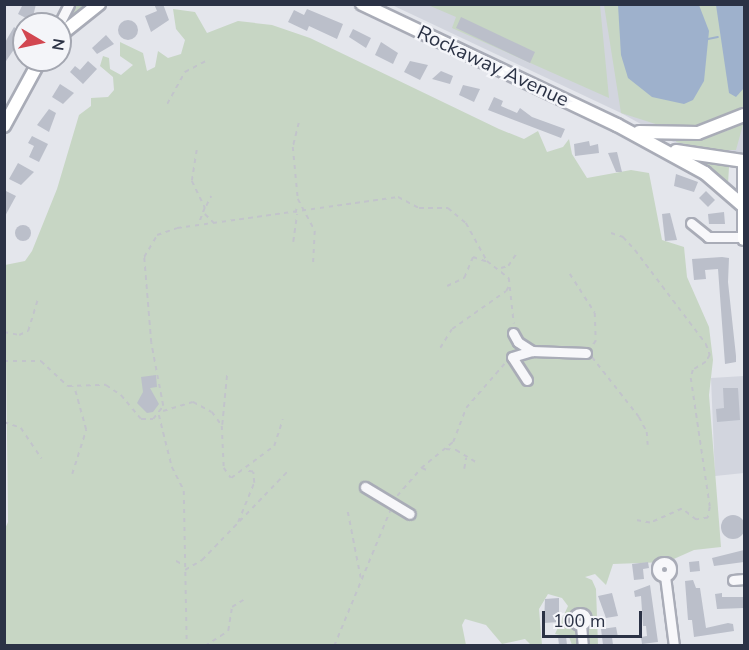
<!DOCTYPE html>
<style>
body{margin:0}
#map{position:relative;width:749px;height:650px;overflow:hidden;background:#e4e6ec;font-family:"Nunito Sans",sans-serif}
div>[style]{position:absolute}
.built>*{inset:0;background:#d2d5de}
.green>*{inset:0;background:#c7d6c4}
.water>*{inset:0;background:#9eb1cc}
.stream>*{height:2px;margin:-1px;padding:0 1px;transform-origin:1px;border-radius:1px;background:#9eb1cc}
.building>*{inset:0;background:#bbbfca}
.round{border-radius:50%}
.path>*{height:1.5px;margin-top:-0.75px;transform-origin:0;background:repeating-linear-gradient(90deg,#c2c4cb 0 4.5px,transparent 0 9px)}
.roads{filter:drop-shadow(2px 0 #a9acb7) drop-shadow(-2px 0 #a9acb7) drop-shadow(0 2px #a9acb7) drop-shadow(0 -2px #a9acb7)}
.minor>*{height:9px;margin:-4.5px;padding:0 4.5px;transform-origin:4.5px;border-radius:4.5px;background:#f7f7fa}
.minor>.ring{margin:-4.5px;padding:0;box-sizing:content-box;background:none;border:9px solid #f7f7fa;border-radius:50%}
.major>*{height:12px;margin:-6px;padding:0 6px;transform-origin:6px;border-radius:6px;background:#fff}
span{translate:-50% -50%;white-space:nowrap;text-align:center;line-height:1.15;-webkit-text-stroke:5px #f4f5f9;paint-order:stroke}
.street-label{font-size:20px;color:#2b3245}
.frame{position:absolute;inset:0;border:6px solid #2b3245;pointer-events:none}
.north{position:absolute;left:12px;top:12px;width:60px;height:60px;box-sizing:border-box;background:#f4f5f9;border:2px solid #a4a7b1;border-radius:50%;rotate:99deg;font-size:16px;font-weight:700;line-height:24px;text-align:center;color:#2b3245}
.north::after{content:'';display:block;margin:auto;width:21px;height:27px;background:#d24751;clip-path:polygon(50% 0,100% 100%,50% 72%,0 100%)}
.scale{position:absolute;left:542px;top:611px;width:100px;height:27px;box-sizing:border-box;border:3px solid #2b3245;border-top:0;padding-left:8px;font-size:18px;line-height:21px;white-space:nowrap;color:#2b3245;-webkit-text-stroke:4px #f4f5f9;paint-order:stroke}
</style>
<div id="map">
<div class="built">
<div style="clip-path:polygon(392px 5px,607px 5px,718px 124px,744px 108px,744px 160px,702px 158px,621px 113px)"></div>
<div style="clip-path:polygon(744px 376px,744px 473px,715px 476px,711px 378px)"></div>
</div>
<div class="green">
<div style="clip-path:polygon(72px 5px,92px 5px,60px 29px)"></div>
<div style="clip-path:polygon(428px 5px,600px 5px,609px 98px,452px 28px,456px 17px)"></div>
<div style="clip-path:polygon(604px 5px,744px 5px,744px 108px,718px 124px,690px 129px,665px 127px,621px 113px)"></div>
<div style="clip-path:polygon(173px 9px,195px 12px,207px 33px,238px 21px,272px 25px,310px 38px,499px 129px,524px 139px,538px 131px,547px 152px,563px 147px,569px 139px,572px 154px,587px 178px,631px 170px,649px 173px,662px 240px,684px 247px,687px 277px,709px 327px,713px 360px,709px 395px,721px 547px,694px 550px,667px 562px,613px 564px,606px 585px,595px 574px,585px 577px,592px 580px,596px 589px,598px 645px,572px 645px,569px 637px,555px 634px,568px 606px,562px 598px,548px 594px,539px 609px,542px 645px,531px 645px,525px 639px,502px 644px,486px 625px,465px 619px,462px 625px,466px 645px,5px 645px,4px 531px,8px 522px,5px 265px,25px 261px,32px 251px,57px 189px,79px 115px,91px 106px,91px 98px,108px 97px,114px 90px,113px 77px,100px 66px,103px 56px,109px 58px,110px 69px,121px 75px,133px 65px,120px 56px,120px 42px,143px 53px,147px 71px,155px 67px,158px 51px,168px 58px,181px 54px,185px 40px,176px 29px)"></div>
<div style="clip-path:polygon(744px 121px,736px 150px,714px 150px,676px 142px,677px 138px,727px 131px)"></div>
<div style="clip-path:polygon(706px 163px,732px 165px,729px 167px,728px 184px,704px 166px)"></div>
</div>
<div class="water">
<div style="clip-path:polygon(618px 5px,699px 5px,709px 31px,704px 81px,693px 100px,684px 104px,652px 97px,628px 78px,621px 55px)"></div>
<div style="clip-path:polygon(716px 5px,744px 5px,744px 88px,736px 97px,729px 93px)"></div>
</div>
<div class="stream">
<div style="left:708px;top:39px;width:10px;rotate:-11deg"></div>
</div>
<div class="building">
<div style="clip-path:polygon(23px 4px,36px 4px,32px 21px,18px 14px)"></div>
<div style="clip-path:polygon(154px 4px,163px 4px,169px 20px,151px 32px,145px 16px,157px 11px)"></div>
<div style="clip-path:polygon(307px 9px,343px 24px,337px 39px,309px 26px,307px 31px,288px 22px,294px 10px,304px 15px)"></div>
<div style="clip-path:polygon(461px 17px,535px 52px,530px 63px,456px 28px)"></div>
<div class="round" style="left:118px;top:20px;width:20px;height:20px"></div>
<div style="clip-path:polygon(14px 27px,24px 35px,4px 64px,4px 44px)"></div>
<div style="clip-path:polygon(353px 29px,371px 38px,366px 48px,349px 37px)"></div>
<div style="clip-path:polygon(106px 35px,114px 44px,97px 54px,92px 48px)"></div>
<div style="clip-path:polygon(381px 42px,398px 53px,393px 64px,375px 55px)"></div>
<div style="clip-path:polygon(88px 61px,97px 69px,83px 84px,70px 72px,75px 66px,80px 70px)"></div>
<div style="clip-path:polygon(410px 61px,428px 65px,420px 80px,404px 72px)"></div>
<div style="clip-path:polygon(441px 71px,453px 76px,450px 84px,432px 79px)"></div>
<div style="clip-path:polygon(60px 84px,74px 93px,63px 104px,52px 97px)"></div>
<div style="clip-path:polygon(463px 85px,480px 89px,474px 102px,459px 95px)"></div>
<div style="clip-path:polygon(494px 97px,503px 101px,501px 106px,517px 113px,520px 108px,532px 117px,565px 129px,561px 138px,488px 110px)"></div>
<div style="clip-path:polygon(49px 109px,56px 113px,49px 132px,37px 125px)"></div>
<div style="clip-path:polygon(32px 136px,48px 144px,39px 162px,29px 157px,34px 146px,28px 143px)"></div>
<div style="clip-path:polygon(589px 141px,590px 146px,598px 144px,599px 153px,575px 156px,574px 144px)"></div>
<div style="clip-path:polygon(617px 152px,622px 172px,616px 172px,608px 153px)"></div>
<div style="clip-path:polygon(18px 163px,34px 172px,21px 185px,9px 179px)"></div>
<div style="clip-path:polygon(676px 174px,698px 182px,694px 192px,674px 186px)"></div>
<div style="clip-path:polygon(4px 190px,16px 196px,4px 218px)"></div>
<div style="clip-path:polygon(706px 191px,715px 200px,708px 207px,699px 198px)"></div>
<div style="clip-path:polygon(724px 212px,725px 224px,709px 224px,708px 214px)"></div>
<div style="clip-path:polygon(670px 213px,677px 240px,665px 241px,662px 214px)"></div>
<div class="round" style="left:15px;top:225px;width:16px;height:16px"></div>
<div style="clip-path:polygon(722px 257px,729px 258px,728px 282px,736px 356px,736px 362px,725px 364px,718px 269px,705px 270px,706px 279px,694px 280px,692px 259px)"></div>
<div style="clip-path:polygon(156px 375px,157px 387px,150px 388px,159px 404px,153px 412px,147px 413px,137px 403px,143px 392px,141px 377px)"></div>
<div style="clip-path:polygon(723px 388px,738px 388px,740px 420px,717px 422px,716px 409px,724px 408px)"></div>
<div class="round" style="left:721px;top:515px;width:24px;height:24px"></div>
<div style="clip-path:polygon(744px 550px,744px 562px,714px 566px,712px 558px)"></div>
<div style="clip-path:polygon(699px 561px,700px 571px,690px 572px,689px 562px)"></div>
<div style="clip-path:polygon(648px 562px,649px 568px,643px 569px,644px 579px,634px 580px,632px 564px)"></div>
<div style="clip-path:polygon(693px 580px,696px 588px,700px 588px,706px 628px,728px 623px,733px 624px,734px 631px,694px 637px,692px 620px,688px 620px,685px 581px)"></div>
<div style="clip-path:polygon(650px 585px,658px 642px,642px 644px,641px 637px,647px 636px,646px 626px,643px 626px,641px 596px,635px 597px,634px 591px)"></div>
<div style="clip-path:polygon(612px 593px,618px 616px,606px 618px,598px 596px)"></div>
<div style="clip-path:polygon(722px 593px,722px 597px,744px 597px,744px 608px,717px 609px,715px 594px)"></div>
<div style="clip-path:polygon(559px 598px,559px 622px,544px 623px,545px 599px)"></div>
<div style="clip-path:polygon(616px 627px,618px 637px,612px 637px,613px 645px,603px 645px,601px 629px)"></div>
<div style="clip-path:polygon(566px 636px,567px 645px,559px 645px,558px 637px)"></div>
</div>
<div class="path">
<div style="left:167px;top:104px;width:37px;rotate:-61deg"></div>
<div style="left:185px;top:72px;width:27px;rotate:-28deg"></div>
<div style="left:299px;top:123px;width:25px;rotate:104deg"></div>
<div style="left:293px;top:147px;width:52px;rotate:84.5deg"></div>
<div style="left:298px;top:199px;width:36px;rotate:62deg"></div>
<div style="left:315px;top:231px;width:36px;rotate:93deg"></div>
<div style="left:197px;top:150px;width:31px;rotate:99deg"></div>
<div style="left:192px;top:181px;width:30px;rotate:64deg"></div>
<div style="left:205px;top:208px;width:17px;rotate:111deg"></div>
<div style="left:206px;top:206px;width:11px;rotate:-63deg"></div>
<div style="left:295px;top:213px;width:9px;rotate:-72deg"></div>
<div style="left:205px;top:214px;width:13px;rotate:45deg"></div>
<div style="left:611px;top:233px;width:13px;rotate:18deg"></div>
<div style="left:623px;top:237px;width:18px;rotate:47deg"></div>
<div style="left:635px;top:250px;width:118px;rotate:52.9deg"></div>
<div style="left:706px;top:344px;width:12px;rotate:70deg"></div>
<div style="left:710px;top:355px;width:8px;rotate:120deg"></div>
<div style="left:706px;top:362px;width:15px;rotate:148deg"></div>
<div style="left:693px;top:370px;width:8px;rotate:104deg"></div>
<div style="left:691px;top:378px;width:130px;rotate:81.6deg"></div>
<div style="left:710px;top:507px;width:11px;rotate:100deg"></div>
<div style="left:708px;top:518px;width:12px;rotate:171deg"></div>
<div style="left:696px;top:520px;width:18px;rotate:-142deg"></div>
<div style="left:682px;top:509px;width:35px;rotate:156deg"></div>
<div style="left:650px;top:523px;width:17px;rotate:-170deg"></div>
<div style="left:293px;top:242px;width:28px;rotate:-82deg"></div>
<div style="left:501px;top:268px;width:7px;rotate:-16deg"></div>
<div style="left:508px;top:266px;width:18px;rotate:-56deg"></div>
<div style="left:570px;top:274px;width:46px;rotate:57.3deg"></div>
<div style="left:595px;top:313px;width:28px;rotate:88deg"></div>
<div style="left:596px;top:341px;width:7px;rotate:124deg"></div>
<div style="left:447px;top:286px;width:19px;rotate:-25deg"></div>
<div style="left:464px;top:278px;width:23px;rotate:-67deg"></div>
<div style="left:473px;top:257px;width:16px;rotate:18deg"></div>
<div style="left:4px;top:332px;width:15px;rotate:11deg"></div>
<div style="left:19px;top:335px;width:10px;rotate:-24deg"></div>
<div style="left:28px;top:331px;width:34px;rotate:-73deg"></div>
<div style="left:440px;top:348px;width:22px;rotate:-58deg"></div>
<div style="left:452px;top:329px;width:66px;rotate:-35.1deg"></div>
<div style="left:506px;top:291px;width:8px;rotate:-60deg"></div>
<div style="left:592px;top:357px;width:76px;rotate:51.9deg"></div>
<div style="left:639px;top:417px;width:17px;rotate:62deg"></div>
<div style="left:647px;top:432px;width:13px;rotate:86deg"></div>
<div style="left:4px;top:361px;width:37px"></div>
<div style="left:41px;top:361px;width:37px;rotate:43deg"></div>
<div style="left:68px;top:386px;width:38px;rotate:-2deg"></div>
<div style="left:106px;top:385px;width:18px;rotate:34deg"></div>
<div style="left:121px;top:395px;width:31px;rotate:50deg"></div>
<div style="left:141px;top:419px;width:12px"></div>
<div style="left:153px;top:419px;width:16px;rotate:-52deg"></div>
<div style="left:163px;top:406px;width:64px;rotate:-100.8deg"></div>
<div style="left:151px;top:343px;width:86px;rotate:-94.7deg"></div>
<div style="left:144px;top:257px;width:26px;rotate:-59deg"></div>
<div style="left:157px;top:235px;width:21px;rotate:-19deg"></div>
<div style="left:177px;top:228px;width:223px;rotate:-8deg"></div>
<div style="left:398px;top:197px;width:24px;rotate:28deg"></div>
<div style="left:419px;top:208px;width:29px"></div>
<div style="left:448px;top:208px;width:23px;rotate:40deg"></div>
<div style="left:466px;top:223px;width:43px;rotate:61.1deg"></div>
<div style="left:487px;top:261px;width:28px;rotate:38deg"></div>
<div style="left:509px;top:278px;width:46px;rotate:83.8deg"></div>
<div style="left:163px;top:411px;width:31px;rotate:-17deg"></div>
<div style="left:193px;top:402px;width:21px;rotate:28deg"></div>
<div style="left:212px;top:412px;width:17px;rotate:54deg"></div>
<div style="left:222px;top:426px;width:42px;rotate:87.3deg"></div>
<div style="left:224px;top:468px;width:12px;rotate:55deg"></div>
<div style="left:231px;top:478px;width:54px;rotate:-36.7deg"></div>
<div style="left:274px;top:446px;width:28px;rotate:-72deg"></div>
<div style="left:159px;top:415px;width:54px;rotate:76deg"></div>
<div style="left:172px;top:467px;width:27px;rotate:63deg"></div>
<div style="left:184px;top:491px;width:155px;rotate:88.9deg"></div>
<div style="left:4px;top:422px;width:18px;rotate:19deg"></div>
<div style="left:21px;top:428px;width:37px;rotate:56deg"></div>
<div style="left:222px;top:425px;width:52px;rotate:-84.5deg"></div>
<div style="left:446px;top:449px;width:10px;rotate:6deg"></div>
<div style="left:456px;top:450px;width:23px;rotate:31deg"></div>
<div style="left:422px;top:468px;width:8px;rotate:23deg"></div>
<div style="left:464px;top:469px;width:11px;rotate:-80deg"></div>
<div style="left:72px;top:474px;width:46px;rotate:-72.3deg"></div>
<div style="left:86px;top:430px;width:45px;rotate:-105.6deg"></div>
<div style="left:397px;top:496px;width:37px;rotate:-49deg"></div>
<div style="left:421px;top:468px;width:41px;rotate:-39.1deg"></div>
<div style="left:453px;top:442px;width:36px;rotate:-69deg"></div>
<div style="left:466px;top:408px;width:61px;rotate:-49deg"></div>
<div style="left:348px;top:512px;width:67px;rotate:78.9deg"></div>
<div style="left:238px;top:522px;width:42px;rotate:-67.7deg"></div>
<div style="left:254px;top:483px;width:11px;rotate:-95deg"></div>
<div style="left:253px;top:472px;width:7px;rotate:-172deg"></div>
<div style="left:176px;top:561px;width:9px;rotate:27deg"></div>
<div style="left:185px;top:570px;width:20px;rotate:-30deg"></div>
<div style="left:202px;top:560px;width:122px;rotate:-46deg"></div>
<div style="left:205px;top:646px;width:27px;rotate:-33deg"></div>
<div style="left:228px;top:631px;width:24px;rotate:-81deg"></div>
<div style="left:232px;top:607px;width:15px;rotate:-32deg"></div>
<div style="left:334px;top:646px;width:146px;rotate:-67.5deg"></div>
</div>
<div class="roads">
<div class="minor">
<div style="left:59px;top:24px;width:22px;rotate:-63deg"></div>
<div style="left:691px;top:223px;width:22px;rotate:39deg"></div>
<div style="left:708px;top:237px;width:36px"></div>
<div style="left:513px;top:333px;width:10px;rotate:61deg"></div>
<div style="left:518px;top:342px;width:17px;rotate:33deg"></div>
<div style="left:532px;top:351px;width:54px;rotate:2.1deg"></div>
<div style="left:527px;top:380px;width:27px;rotate:-123deg"></div>
<div style="left:512px;top:357px;width:21px;rotate:-17deg"></div>
<div style="left:365px;top:487px;width:52px;rotate:31deg"></div>
<div class="ring" style="left:657px;top:562px;width:5px;height:5px"></div>
<div style="left:665px;top:576px;width:71px;rotate:82.7deg"></div>
<div style="left:733px;top:580px;width:11px;rotate:-5deg"></div>
<div class="ring" style="left:574px;top:613px;width:3px;height:3px"></div>
<div style="left:581px;top:625px;width:21px;rotate:85deg"></div>
</div>
<div class="major">
<div style="left:362px;top:4px;width:282px;rotate:25.4deg"></div>
<div style="left:617px;top:125px;width:100px;rotate:28.6deg"></div>
<div style="left:705px;top:173px;width:49px;rotate:40.9deg"></div>
<div style="left:60px;top:35px;width:50px;rotate:-38.5deg"></div>
<div style="left:4px;top:126px;width:75px;rotate:-61.4deg"></div>
<div style="left:639px;top:132px;width:59px;rotate:1deg"></div>
<div style="left:698px;top:133px;width:49px;rotate:-21.4deg"></div>
<div style="left:676px;top:151px;width:69px;rotate:8.4deg"></div>
<div style="left:744px;top:163px;width:76px;rotate:90deg"></div>
</div>
</div>
<div class="street-label">
<span style="left:493px;top:66px;rotate:25deg">Rockaway Avenue</span>
</div>
<div class="frame"></div>
<div class="north">N</div>
<div class="scale">100 m</div>
</div>
